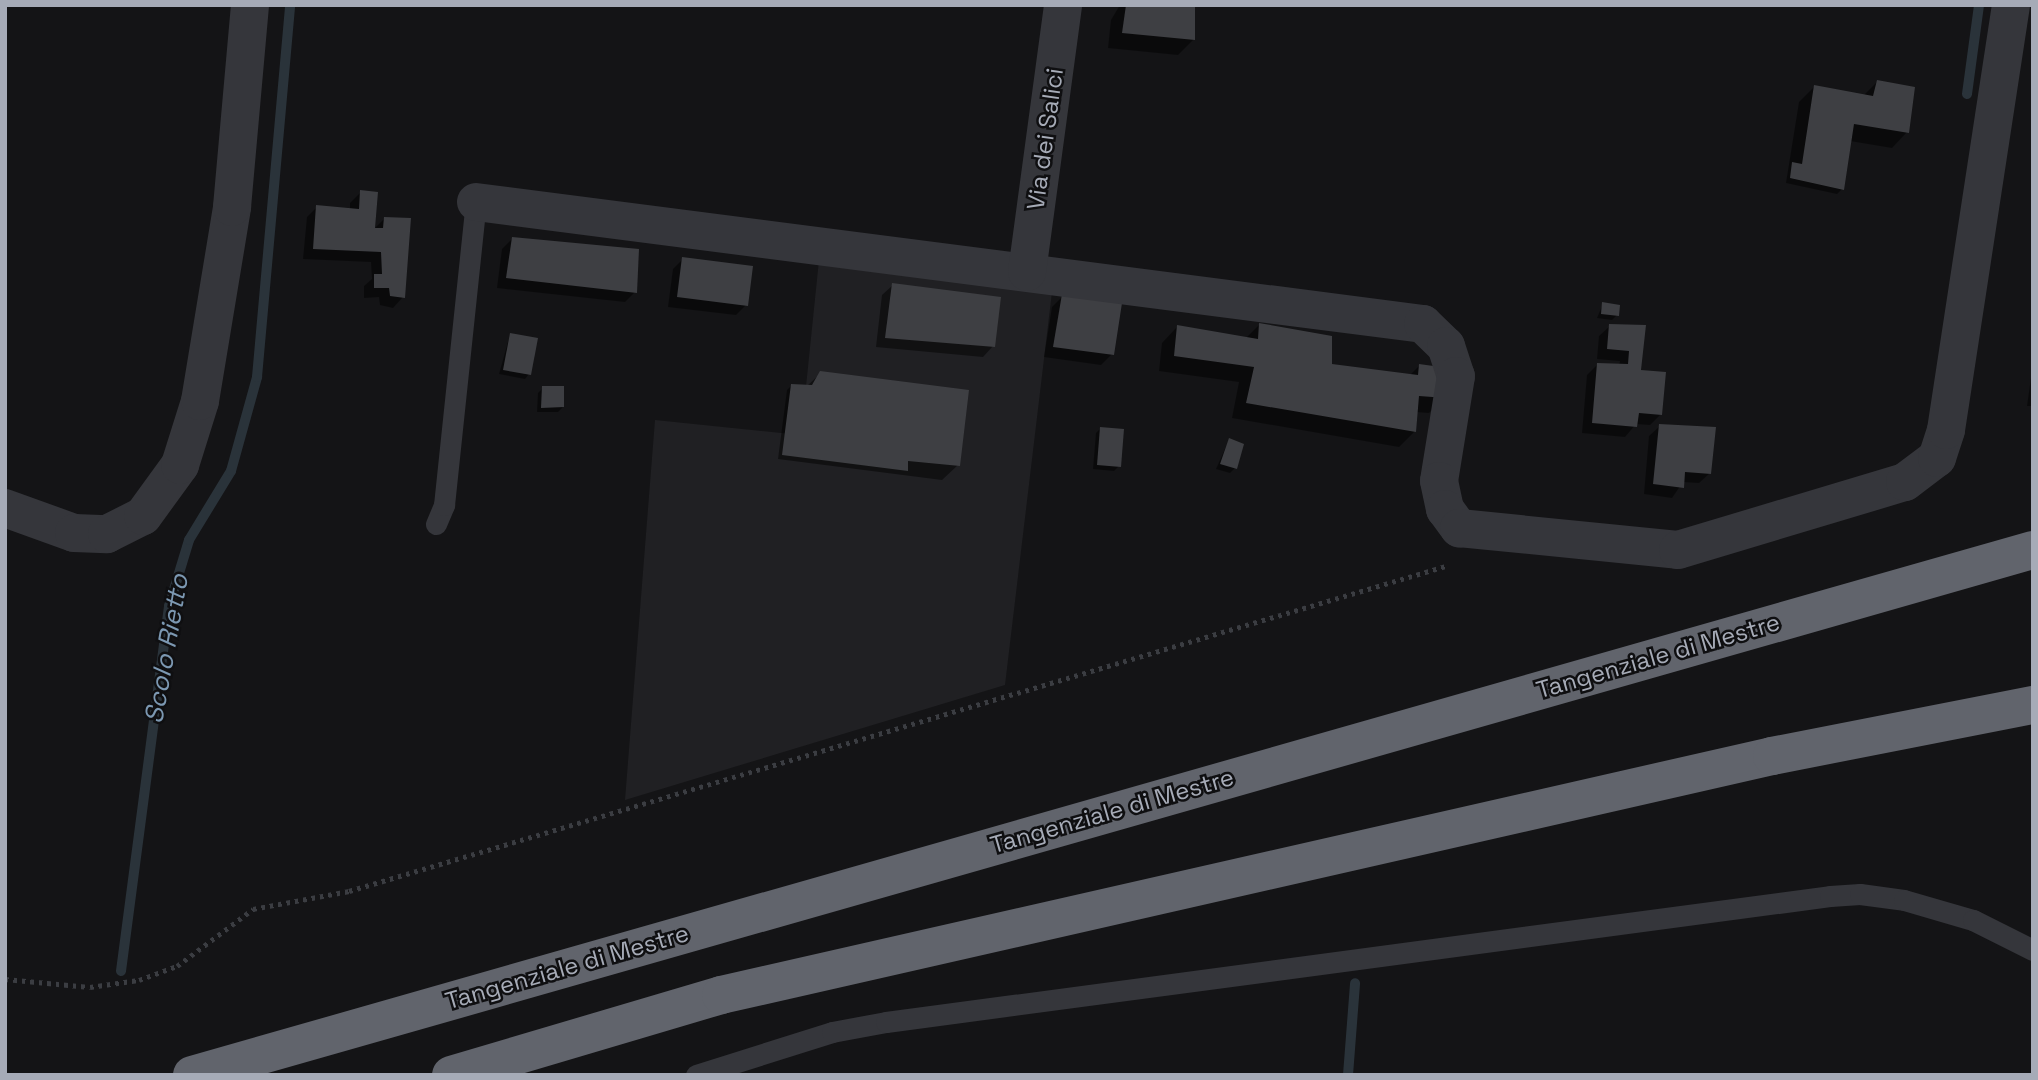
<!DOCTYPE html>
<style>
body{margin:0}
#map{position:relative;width:2038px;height:1080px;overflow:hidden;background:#141416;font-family:"Space Grotesk",sans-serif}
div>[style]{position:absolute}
.built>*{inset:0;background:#202023}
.shadow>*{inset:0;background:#0007}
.stream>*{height:10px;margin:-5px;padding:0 5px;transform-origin:5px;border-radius:5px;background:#2a333a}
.building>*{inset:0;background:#3e3f43}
.path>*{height:4.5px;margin-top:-2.25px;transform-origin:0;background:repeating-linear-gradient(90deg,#3b3d42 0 3.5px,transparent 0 8.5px)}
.lane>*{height:21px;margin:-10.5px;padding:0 10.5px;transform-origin:10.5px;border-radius:10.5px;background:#35363b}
.street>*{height:38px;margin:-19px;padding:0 19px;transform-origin:19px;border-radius:19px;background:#35363b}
.highway>*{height:38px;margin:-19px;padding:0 19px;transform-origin:19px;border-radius:19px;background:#61646c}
span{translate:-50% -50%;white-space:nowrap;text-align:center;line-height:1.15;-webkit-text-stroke:5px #0f0f11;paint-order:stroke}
.street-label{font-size:24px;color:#a6abb7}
.water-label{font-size:26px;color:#7c98b2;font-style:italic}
.frame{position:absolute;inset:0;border:7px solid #a6abb7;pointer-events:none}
</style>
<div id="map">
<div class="built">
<div style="clip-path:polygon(819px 260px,1052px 292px,1005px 685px,625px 800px,655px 420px,801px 435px)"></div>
</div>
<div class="shadow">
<div style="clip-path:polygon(1120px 5px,1193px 5px,1193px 40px,1178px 55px,1108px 48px,1111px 20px)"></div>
<div style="clip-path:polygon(1877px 82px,1907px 132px,1892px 148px,1850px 141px,1842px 189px,1837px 194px,1786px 183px,1799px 102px,1814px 87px,1863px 96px)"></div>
<div style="clip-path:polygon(361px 192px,373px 230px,385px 218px,403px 297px,393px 308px,380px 305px,379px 297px,364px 298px,364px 286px,372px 279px,371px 262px,303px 259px,307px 217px,317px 207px,350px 210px,350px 203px)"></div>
<div style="clip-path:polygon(513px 238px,635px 292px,625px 302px,497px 288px,502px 249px)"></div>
<div style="clip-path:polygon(683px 259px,746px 305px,736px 315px,668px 307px,673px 269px)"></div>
<div style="clip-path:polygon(893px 285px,993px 346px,983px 357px,876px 347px,882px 295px)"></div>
<div style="clip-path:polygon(1063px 296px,1112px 354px,1101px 365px,1044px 357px,1052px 307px)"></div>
<div style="clip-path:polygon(1603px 304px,1617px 315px,1612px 320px,1597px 318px)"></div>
<div style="clip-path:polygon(1259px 325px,1330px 366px,1410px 375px,1419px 366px,1444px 397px,1429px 413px,1416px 412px,1414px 432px,1399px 447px,1232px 418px,1239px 382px,1159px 371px,1162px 343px,1177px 327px,1245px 339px)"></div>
<div style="clip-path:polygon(1610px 326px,1644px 327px,1639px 371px,1660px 415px,1650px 425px,1636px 424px,1625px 437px,1582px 433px,1587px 375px,1597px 365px,1619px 366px,1620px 361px,1597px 359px,1599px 336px)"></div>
<div style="clip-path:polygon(510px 335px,529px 374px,525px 379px,499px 374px)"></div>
<div style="clip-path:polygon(2033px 364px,2033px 406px,2027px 406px)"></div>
<div style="clip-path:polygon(821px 373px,958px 465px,942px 480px,778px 459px,787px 390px,792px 385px,807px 386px)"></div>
<div style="clip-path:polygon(543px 388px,563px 407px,558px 412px,537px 412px,538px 393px)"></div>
<div style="clip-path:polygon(1660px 426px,1710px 473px,1699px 483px,1683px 482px,1672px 498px,1644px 494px,1649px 436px)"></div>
<div style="clip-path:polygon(1100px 429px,1119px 466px,1114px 471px,1093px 469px,1096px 433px)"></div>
<div style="clip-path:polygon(1229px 440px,1235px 468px,1230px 473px,1216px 469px)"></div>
</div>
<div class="stream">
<div style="left:1967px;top:94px;width:90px;rotate:-82.3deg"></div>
<div style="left:121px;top:971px;width:368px;rotate:-82.5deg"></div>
<div style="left:169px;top:606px;width:69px;rotate:-73.1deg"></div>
<div style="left:189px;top:540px;width:81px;rotate:-58.7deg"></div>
<div style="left:231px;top:471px;width:98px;rotate:-74.5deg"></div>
<div style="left:257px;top:377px;width:373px;rotate:-84.9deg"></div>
<div style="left:1348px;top:1075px;width:92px;rotate:-85.6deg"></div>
</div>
<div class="building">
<div style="clip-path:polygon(1126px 5px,1195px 5px,1195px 40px,1122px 33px)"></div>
<div style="clip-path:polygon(1877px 80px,1915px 87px,1909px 133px,1854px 124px,1844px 190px,1790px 178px,1792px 162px,1802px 164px,1814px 85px,1873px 96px)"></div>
<div style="clip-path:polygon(360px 190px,378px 192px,375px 228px,383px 228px,384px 217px,411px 218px,405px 298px,390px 296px,389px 288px,374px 288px,374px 274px,382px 274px,381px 252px,313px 249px,316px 205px,359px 209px)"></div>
<div style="clip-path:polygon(512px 237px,639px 249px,637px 293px,506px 278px)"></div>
<div style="clip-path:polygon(682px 257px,753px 266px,748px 306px,677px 297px)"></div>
<div style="clip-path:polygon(892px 283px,1001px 297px,995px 347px,885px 338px)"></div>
<div style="clip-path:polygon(1062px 294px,1122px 303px,1114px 355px,1053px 347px)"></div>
<div style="clip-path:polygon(1602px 302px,1620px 305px,1619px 316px,1601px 314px)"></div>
<div style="clip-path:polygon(1259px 323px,1332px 336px,1332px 364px,1418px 375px,1419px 364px,1448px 368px,1446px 398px,1419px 396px,1416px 432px,1246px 403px,1254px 367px,1174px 356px,1177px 325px,1258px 339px)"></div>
<div style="clip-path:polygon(1609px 324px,1646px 325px,1641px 370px,1666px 372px,1662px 415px,1639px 413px,1637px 427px,1592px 423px,1597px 363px,1628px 364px,1629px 351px,1607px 349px)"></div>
<div style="clip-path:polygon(510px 333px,538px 338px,531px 375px,503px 370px)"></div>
<div style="clip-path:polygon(820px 371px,969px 390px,960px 466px,908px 461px,908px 471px,782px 455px,791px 384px,812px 385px)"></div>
<div style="clip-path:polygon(542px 386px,564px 386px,564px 407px,541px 408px)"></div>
<div style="clip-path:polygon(1659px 424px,1716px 427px,1711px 474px,1685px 472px,1684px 488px,1653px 484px)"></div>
<div style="clip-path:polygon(1100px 427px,1124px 429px,1121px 467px,1097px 465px)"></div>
<div style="clip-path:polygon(1229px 438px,1244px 444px,1237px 469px,1220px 464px)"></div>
</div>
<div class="path">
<div style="left:5px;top:979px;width:85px;rotate:5.4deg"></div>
<div style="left:90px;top:987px;width:49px;rotate:-8.1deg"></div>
<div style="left:139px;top:980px;width:40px;rotate:-20.2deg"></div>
<div style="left:177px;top:966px;width:95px;rotate:-36.9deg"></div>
<div style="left:253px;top:909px;width:98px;rotate:-10.6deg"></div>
<div style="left:349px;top:891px;width:1147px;rotate:-16.51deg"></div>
</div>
<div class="lane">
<div style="left:436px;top:524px;width:21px;rotate:-67deg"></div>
<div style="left:444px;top:505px;width:305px;rotate:-84deg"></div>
<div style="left:696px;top:1075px;width:143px;rotate:-17.5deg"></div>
<div style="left:832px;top:1032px;width:55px;rotate:-10.5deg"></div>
<div style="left:886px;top:1022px;width:952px;rotate:-7.6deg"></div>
<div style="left:1830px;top:896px;width:30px;rotate:-4deg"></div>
<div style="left:1860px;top:894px;width:44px;rotate:7.8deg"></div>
<div style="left:1904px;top:900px;width:72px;rotate:16.2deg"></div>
<div style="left:1973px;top:920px;width:67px;rotate:26.6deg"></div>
</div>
<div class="street">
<div style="left:476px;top:202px;width:955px;rotate:7.34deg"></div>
<div style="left:1423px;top:324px;width:32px;rotate:44deg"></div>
<div style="left:1446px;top:346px;width:32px;rotate:72deg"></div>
<div style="left:1456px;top:376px;width:106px;rotate:99.2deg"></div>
<div style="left:1439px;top:481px;width:29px;rotate:78deg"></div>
<div style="left:1445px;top:509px;width:24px;rotate:54deg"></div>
<div style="left:1459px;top:528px;width:220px;rotate:5.7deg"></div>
<div style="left:1678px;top:550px;width:237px;rotate:-16.7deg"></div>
<div style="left:1905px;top:482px;width:40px;rotate:-37deg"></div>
<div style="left:1937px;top:458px;width:29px;rotate:-72deg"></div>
<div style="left:1946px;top:430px;width:430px;rotate:-81.3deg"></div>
<div style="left:1027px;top:272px;width:269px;rotate:-82.3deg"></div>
<div style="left:5px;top:508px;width:73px;rotate:19.9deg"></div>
<div style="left:74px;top:533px;width:33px;rotate:2deg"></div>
<div style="left:107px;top:534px;width:40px;rotate:-26.6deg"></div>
<div style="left:143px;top:516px;width:63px;rotate:-54deg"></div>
<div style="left:180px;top:465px;width:67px;rotate:-72.6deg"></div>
<div style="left:200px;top:401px;width:197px;rotate:-80.6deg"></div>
<div style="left:232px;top:207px;width:203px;rotate:-84.9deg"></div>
</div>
<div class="highway">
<div style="left:192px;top:1075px;width:1914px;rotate:-15.92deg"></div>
<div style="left:451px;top:1075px;width:282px;rotate:-16.5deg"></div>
<div style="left:721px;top:995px;width:1078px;rotate:-12.81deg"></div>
<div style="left:1772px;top:756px;width:266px;rotate:-11.1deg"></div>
</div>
<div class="street-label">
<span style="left:1045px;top:139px;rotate:-82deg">Via dei Salici</span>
<span style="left:1658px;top:656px;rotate:-16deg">Tangenziale di Mestre</span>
<span style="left:1112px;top:811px;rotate:-16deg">Tangenziale di Mestre</span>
<span style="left:567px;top:967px;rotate:-16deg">Tangenziale di Mestre</span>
</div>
<div class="water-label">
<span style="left:167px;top:649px;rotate:-80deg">Scolo Rietto</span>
</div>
<div class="frame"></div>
</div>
